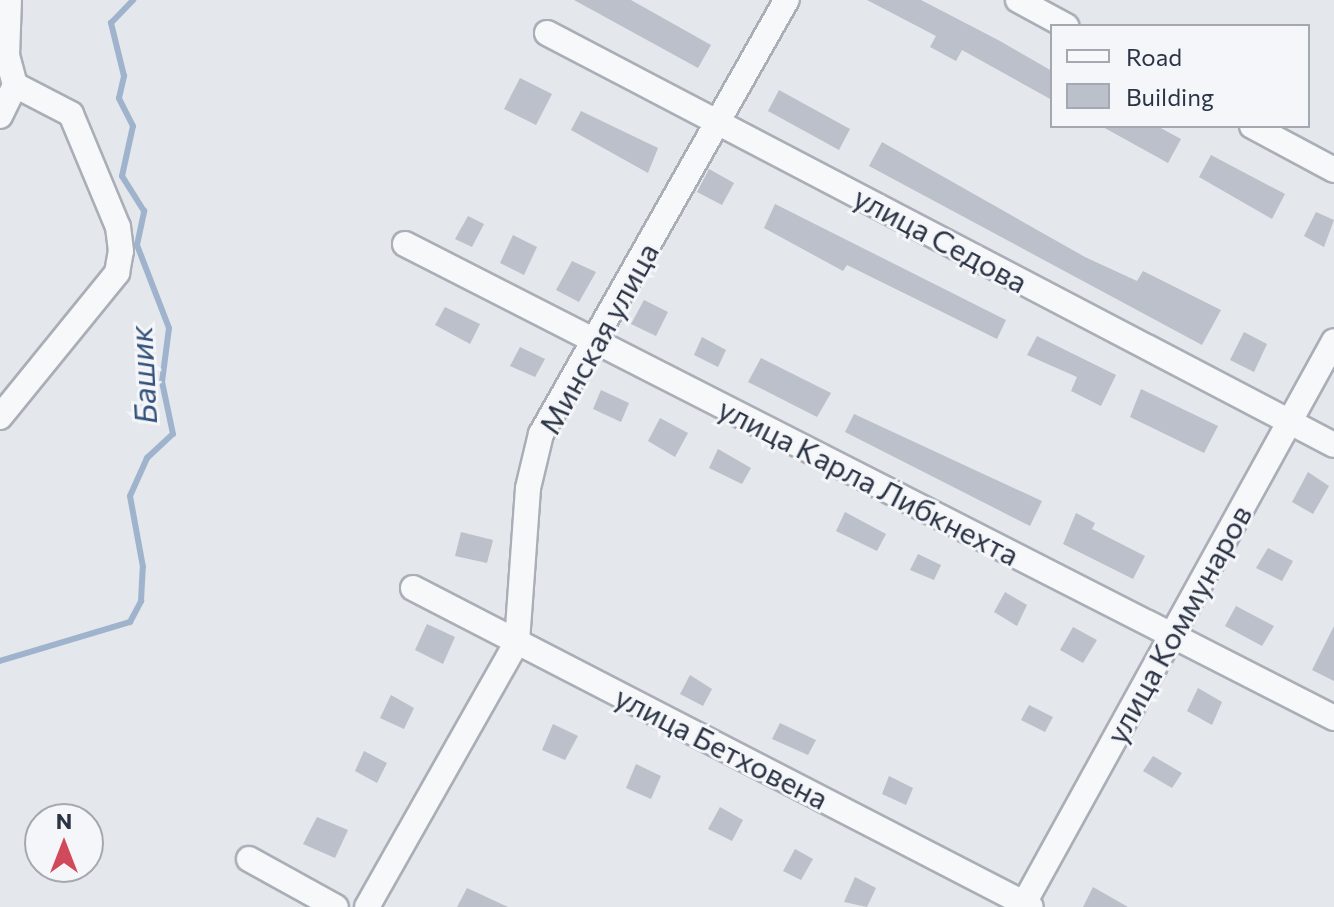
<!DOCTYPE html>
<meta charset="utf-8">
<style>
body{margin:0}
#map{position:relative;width:1334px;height:907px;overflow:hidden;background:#e4e7ec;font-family:Commissioner,sans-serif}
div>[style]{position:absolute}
.stream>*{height:6px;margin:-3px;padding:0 3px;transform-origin:3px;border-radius:3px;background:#9fb4cc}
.building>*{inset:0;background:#bbc0ca}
.roads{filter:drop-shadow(2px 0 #a9aeb7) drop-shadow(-2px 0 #a9aeb7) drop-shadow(0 2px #a9aeb7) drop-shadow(0 -2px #a9aeb7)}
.minor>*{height:24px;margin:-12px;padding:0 12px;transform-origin:12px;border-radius:12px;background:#f7f8fa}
span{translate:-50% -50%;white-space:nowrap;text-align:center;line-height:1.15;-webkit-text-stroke:6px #f4f6f9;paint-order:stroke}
.street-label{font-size:30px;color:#2b3445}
.water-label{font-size:32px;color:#34527a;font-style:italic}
.legend{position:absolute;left:1050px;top:24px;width:260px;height:104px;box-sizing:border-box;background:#f4f6f9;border:2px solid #a4a8b1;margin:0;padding:10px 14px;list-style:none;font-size:24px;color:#2b3445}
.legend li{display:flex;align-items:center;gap:16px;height:40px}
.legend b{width:40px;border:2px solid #a4a8b1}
.north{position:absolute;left:24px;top:803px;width:80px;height:80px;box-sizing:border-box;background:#f4f6f9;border:2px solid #a4a8b1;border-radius:50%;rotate:0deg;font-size:22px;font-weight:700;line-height:32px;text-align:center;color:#2b3445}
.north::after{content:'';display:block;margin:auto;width:28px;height:36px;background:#d1495b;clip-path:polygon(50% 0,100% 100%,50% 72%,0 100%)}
</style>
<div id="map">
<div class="stream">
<div style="left:0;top:661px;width:136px;rotate:-16.7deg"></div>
<div style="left:130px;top:622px;width:24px;rotate:-62deg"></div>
<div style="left:141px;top:601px;width:34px;rotate:-87deg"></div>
<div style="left:143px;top:567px;width:72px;rotate:-100.4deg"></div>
<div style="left:130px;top:496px;width:42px;rotate:-65.9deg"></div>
<div style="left:147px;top:458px;width:35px;rotate:-43deg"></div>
<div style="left:173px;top:434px;width:53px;rotate:-101.9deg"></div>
<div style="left:162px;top:382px;width:54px;rotate:-82.6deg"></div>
<div style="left:169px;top:328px;width:89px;rotate:-111.1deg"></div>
<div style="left:137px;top:245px;width:35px;rotate:-78deg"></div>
<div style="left:144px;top:211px;width:41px;rotate:-122.2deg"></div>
<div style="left:122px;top:176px;width:51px;rotate:-77.6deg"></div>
<div style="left:133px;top:126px;width:31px;rotate:-117deg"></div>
<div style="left:119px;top:98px;width:23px;rotate:-77deg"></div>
<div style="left:124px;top:76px;width:55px;rotate:-103.8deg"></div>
<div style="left:111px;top:23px;width:32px;rotate:-46deg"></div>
</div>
<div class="building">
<div style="clip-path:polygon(574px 0,631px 0,711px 45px,698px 68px)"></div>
<div style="clip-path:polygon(867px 0,921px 0,1000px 41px,1052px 71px,1052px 100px,962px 50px,956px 61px,930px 47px,936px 36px)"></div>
<div style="clip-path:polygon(520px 78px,552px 94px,536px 125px,504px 109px)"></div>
<div style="clip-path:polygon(779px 90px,850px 129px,839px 150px,768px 111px)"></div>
<div style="clip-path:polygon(581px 111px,658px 148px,648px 173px,571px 130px)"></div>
<div style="clip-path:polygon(1101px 126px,1157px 126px,1181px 139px,1168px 163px)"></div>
<div style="clip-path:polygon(882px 142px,1085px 257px,1137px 281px,1143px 271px,1221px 310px,1202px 345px,869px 166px)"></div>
<div style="clip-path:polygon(1211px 155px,1285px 194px,1272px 219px,1199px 177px)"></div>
<div style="clip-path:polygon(709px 169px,734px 183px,722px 205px,697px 192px)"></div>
<div style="clip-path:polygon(775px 204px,1006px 320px,997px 339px,847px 265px,843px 271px,764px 228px)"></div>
<div style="clip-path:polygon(1316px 212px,1334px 220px,1324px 247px,1304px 236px)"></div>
<div style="clip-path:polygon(468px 216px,484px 224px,472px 247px,455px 239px)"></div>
<div style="clip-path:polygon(513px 235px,537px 247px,524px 275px,500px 263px)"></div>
<div style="clip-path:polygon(572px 261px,596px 272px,579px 302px,556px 290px)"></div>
<div style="clip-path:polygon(644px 300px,668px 312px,656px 336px,631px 324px)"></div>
<div style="clip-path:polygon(445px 307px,480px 324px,470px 344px,435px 325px)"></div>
<div style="clip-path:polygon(1244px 332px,1267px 344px,1254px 372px,1230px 360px)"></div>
<div style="clip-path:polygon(1037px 336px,1116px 375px,1101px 406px,1071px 391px,1077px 377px,1027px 355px)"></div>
<div style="clip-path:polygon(702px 337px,726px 350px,718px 367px,694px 355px)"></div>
<div style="clip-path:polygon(520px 347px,545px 359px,535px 377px,510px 366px)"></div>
<div style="clip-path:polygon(761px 358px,831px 393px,817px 417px,748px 382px)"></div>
<div style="clip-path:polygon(1141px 389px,1218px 426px,1204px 453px,1130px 417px)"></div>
<div style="clip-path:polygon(601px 390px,629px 403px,621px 422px,593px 409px)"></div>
<div style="clip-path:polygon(854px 414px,1042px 501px,1030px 526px,845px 432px)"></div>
<div style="clip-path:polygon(660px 418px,688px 433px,675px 457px,648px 441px)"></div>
<div style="clip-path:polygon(718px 449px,751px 468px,742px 484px,709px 468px)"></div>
<div style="clip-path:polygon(1308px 472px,1329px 486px,1313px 514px,1292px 502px)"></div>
<div style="clip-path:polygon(845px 512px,886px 534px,877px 551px,836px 531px)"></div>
<div style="clip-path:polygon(1076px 513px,1095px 523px,1092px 529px,1145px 556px,1133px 579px,1063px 544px)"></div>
<div style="clip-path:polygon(461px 532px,493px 540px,487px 563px,455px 556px)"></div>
<div style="clip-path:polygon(1268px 548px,1293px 561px,1282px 581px,1256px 568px)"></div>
<div style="clip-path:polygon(918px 554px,941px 565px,934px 580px,910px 570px)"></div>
<div style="clip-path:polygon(1005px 592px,1027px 605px,1017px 626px,994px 612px)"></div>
<div style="clip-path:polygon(1236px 606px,1274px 626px,1262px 646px,1225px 626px)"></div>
<div style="clip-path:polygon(427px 624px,455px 637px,443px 664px,415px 650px)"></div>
<div style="clip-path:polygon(1334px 626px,1334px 681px,1312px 670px)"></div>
<div style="clip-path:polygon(1073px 627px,1097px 640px,1083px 663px,1060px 650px)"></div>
<div style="clip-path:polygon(690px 675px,712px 689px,703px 706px,680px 694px)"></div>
<div style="clip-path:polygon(1198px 688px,1222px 702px,1212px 725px,1187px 711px)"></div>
<div style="clip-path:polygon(391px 695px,414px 708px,404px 729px,380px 718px)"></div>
<div style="clip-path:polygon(1029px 705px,1053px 717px,1045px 732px,1021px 720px)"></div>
<div style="clip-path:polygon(780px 723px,816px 740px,808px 755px,772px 739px)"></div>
<div style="clip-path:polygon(553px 724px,578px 736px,565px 760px,542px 750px)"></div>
<div style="clip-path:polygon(364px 751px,387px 763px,377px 783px,355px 771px)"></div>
<div style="clip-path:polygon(1153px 756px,1182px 773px,1172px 788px,1143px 771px)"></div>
<div style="clip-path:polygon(636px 764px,661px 776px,651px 799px,626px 788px)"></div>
<div style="clip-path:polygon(889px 776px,913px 788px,906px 805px,882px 794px)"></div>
<div style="clip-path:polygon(720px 807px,743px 820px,732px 841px,708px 829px)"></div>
<div style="clip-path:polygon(317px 817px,348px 830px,335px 858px,303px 844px)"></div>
<div style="clip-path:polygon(795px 849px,813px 859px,801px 880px,783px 871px)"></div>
<div style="clip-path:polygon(855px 877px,876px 888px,867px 907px,844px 902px)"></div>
<div style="clip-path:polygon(1093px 887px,1128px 907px,1083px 907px)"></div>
<div style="clip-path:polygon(467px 888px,508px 907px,457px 907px)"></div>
</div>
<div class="roads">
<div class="minor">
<div style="left:1018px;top:0;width:55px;rotate:28.4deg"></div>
<div style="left:547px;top:33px;width:888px;rotate:27.63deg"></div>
<div style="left:0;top:116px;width:34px;rotate:-64deg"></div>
<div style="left:15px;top:85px;width:30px;rotate:-105deg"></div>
<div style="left:7px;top:56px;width:56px;rotate:-88deg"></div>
<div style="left:1252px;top:126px;width:93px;rotate:28.2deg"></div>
<div style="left:405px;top:244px;width:1043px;rotate:27.03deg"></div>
<div style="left:0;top:417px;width:186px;rotate:-50.9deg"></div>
<div style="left:117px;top:273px;width:22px;rotate:-80deg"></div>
<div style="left:121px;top:251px;width:24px;rotate:-97deg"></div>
<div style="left:118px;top:227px;width:122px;rotate:-112.6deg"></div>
<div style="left:71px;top:114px;width:63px;rotate:-152.6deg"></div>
<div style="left:413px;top:588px;width:695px;rotate:27.3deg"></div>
<div style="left:249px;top:859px;width:99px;rotate:28.9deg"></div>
<div style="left:367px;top:907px;width:305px;rotate:-60.5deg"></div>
<div style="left:517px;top:642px;width:154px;rotate:-85.9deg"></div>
<div style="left:528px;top:488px;width:56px;rotate:-76.5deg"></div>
<div style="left:541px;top:434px;width:499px;rotate:-60.5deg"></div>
<div style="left:1022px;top:907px;width:646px;rotate:-61.13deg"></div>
</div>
</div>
<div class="street-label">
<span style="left:941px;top:239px;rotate:28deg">улица Седова</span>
<span style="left:598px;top:338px;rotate:-61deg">Минская улица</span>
<span style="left:869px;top:481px;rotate:27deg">улица Карла Либкнехта</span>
<span style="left:1178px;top:624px;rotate:-61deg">улица Коммунаров</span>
<span style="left:722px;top:747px;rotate:27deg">улица Бетховена</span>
</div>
<div class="water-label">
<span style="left:142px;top:375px;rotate:-93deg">Башик</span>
</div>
<ul class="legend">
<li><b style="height:10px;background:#f7f8fa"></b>Road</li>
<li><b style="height:22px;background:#bbc0ca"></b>Building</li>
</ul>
<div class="north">N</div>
</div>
